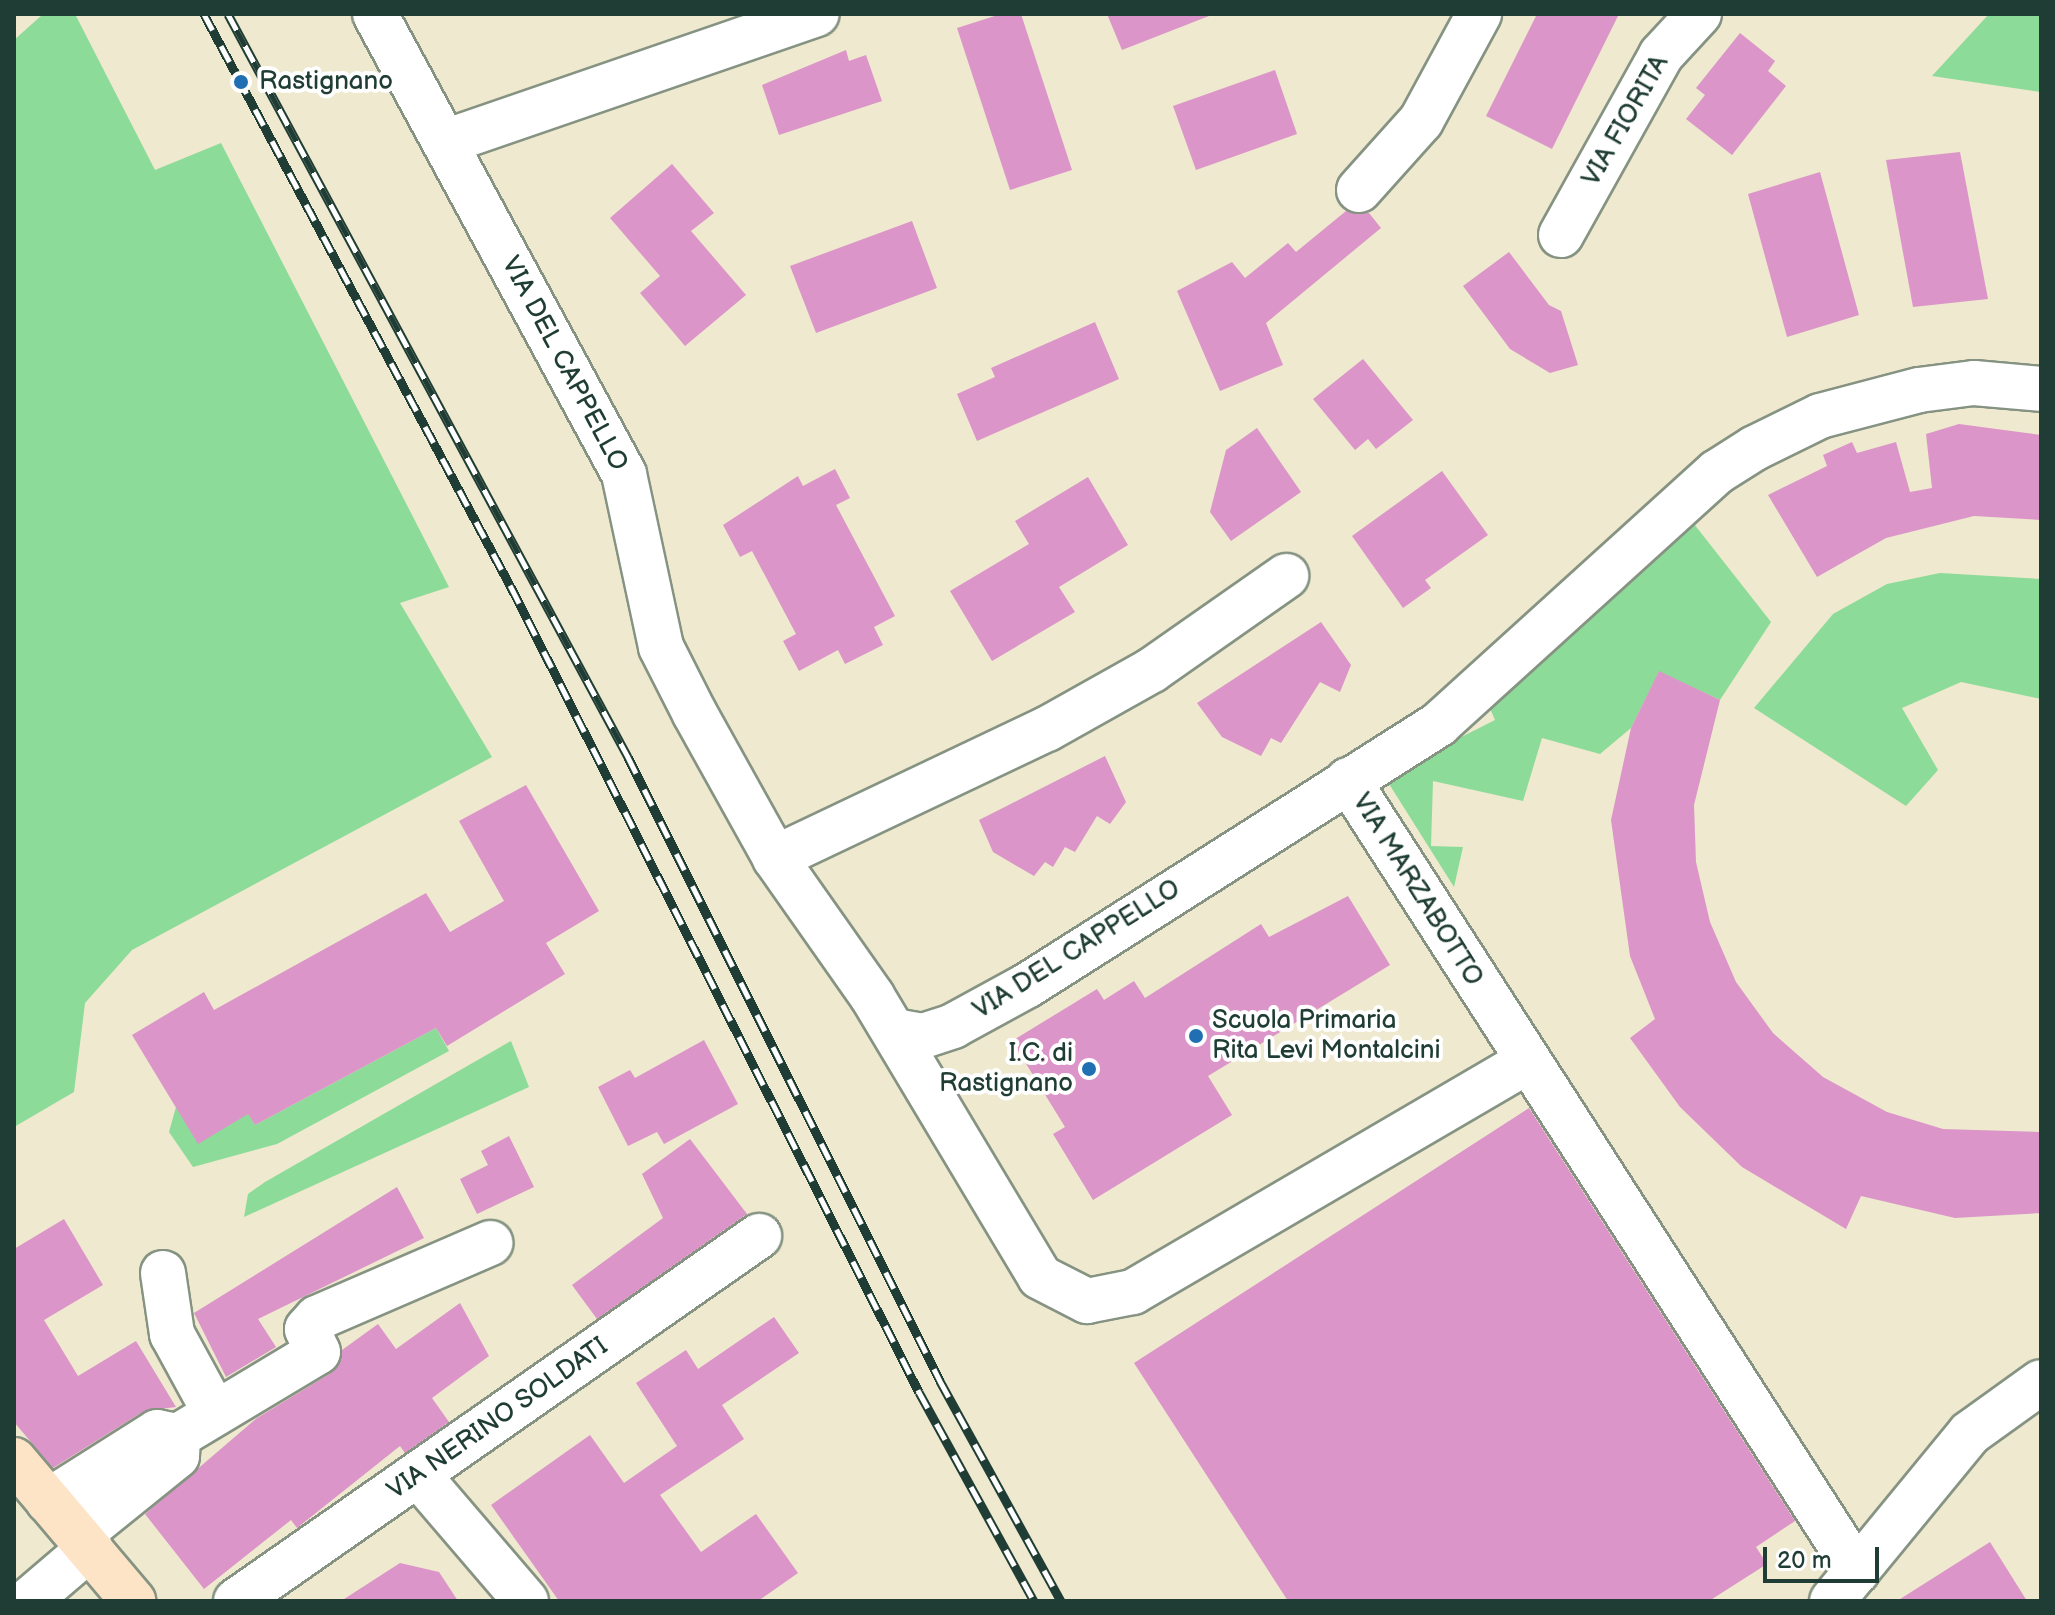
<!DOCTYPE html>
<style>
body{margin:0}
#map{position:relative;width:2055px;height:1615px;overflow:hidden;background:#eee9cf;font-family:"Balsamiq Sans",sans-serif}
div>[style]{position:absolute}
.green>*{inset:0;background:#8ddb99}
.building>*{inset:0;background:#dc95c8}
.roads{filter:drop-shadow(2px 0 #869382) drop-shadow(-2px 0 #869382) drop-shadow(0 2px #869382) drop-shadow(0 -2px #869382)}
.street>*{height:44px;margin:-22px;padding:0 22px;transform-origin:22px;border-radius:22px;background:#fff}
.secondary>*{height:44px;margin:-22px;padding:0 22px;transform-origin:22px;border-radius:22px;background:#fee4c6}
.rail>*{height:9px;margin-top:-4.5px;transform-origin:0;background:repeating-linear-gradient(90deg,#fff 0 18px,#1f3d34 0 36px);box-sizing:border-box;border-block:2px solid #1f3d34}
.dots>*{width:22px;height:22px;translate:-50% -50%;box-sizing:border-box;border:4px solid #fff;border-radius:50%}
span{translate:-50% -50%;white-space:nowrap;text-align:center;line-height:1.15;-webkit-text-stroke:8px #fff;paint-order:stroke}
.poi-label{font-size:26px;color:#1f3d34}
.left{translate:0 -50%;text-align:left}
.right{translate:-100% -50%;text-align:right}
.street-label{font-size:26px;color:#1f3d34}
.frame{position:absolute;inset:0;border:16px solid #1f3d34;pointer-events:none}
.scale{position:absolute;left:1763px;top:1547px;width:116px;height:36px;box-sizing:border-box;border:4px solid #1f3d34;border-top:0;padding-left:10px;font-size:24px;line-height:28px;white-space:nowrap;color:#1f3d34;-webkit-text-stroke:6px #fff;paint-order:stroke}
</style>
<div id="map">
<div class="green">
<div style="clip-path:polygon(75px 14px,155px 170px,221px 143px,449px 587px,400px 603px,492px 757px,132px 950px,85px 1003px,74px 1092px,14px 1127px,14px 40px,42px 15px)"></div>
<div style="clip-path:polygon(1989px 14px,2041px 14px,2041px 92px,1932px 76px)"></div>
<div style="clip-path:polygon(1694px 524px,1771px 622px,1720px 700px,1659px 672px,1631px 728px,1600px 754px,1542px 738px,1523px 801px,1433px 781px,1431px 846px,1463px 847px,1454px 887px,1384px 776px,1495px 720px,1489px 706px)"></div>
<div style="clip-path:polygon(1940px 573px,2041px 579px,2041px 699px,1961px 682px,1902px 708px,1938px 770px,1906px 806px,1754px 708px,1833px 614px,1887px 584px)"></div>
<div style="clip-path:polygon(436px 1028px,449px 1051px,277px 1144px,193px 1167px,169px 1132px,176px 1107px,248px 1113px,255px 1125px)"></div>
<div style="clip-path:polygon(511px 1041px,529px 1087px,244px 1217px,248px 1194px,265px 1182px)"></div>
</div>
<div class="building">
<div style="clip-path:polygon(1001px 14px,1021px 14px,1072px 170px,1010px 190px,957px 28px)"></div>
<div style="clip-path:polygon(1107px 14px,1208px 14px,1209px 16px,1122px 50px)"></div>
<div style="clip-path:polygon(1537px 14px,1619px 14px,1552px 149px,1486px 116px)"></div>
<div style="clip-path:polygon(1740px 33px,1775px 61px,1768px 71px,1786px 86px,1732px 155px,1686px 119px,1705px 95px,1696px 88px)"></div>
<div style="clip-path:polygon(846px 50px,849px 61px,866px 55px,882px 101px,779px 135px,762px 85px)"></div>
<div style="clip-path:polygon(1275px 70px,1297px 134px,1196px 170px,1173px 106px)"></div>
<div style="clip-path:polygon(1960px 152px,1988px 299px,1913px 307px,1886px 160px)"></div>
<div style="clip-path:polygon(672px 164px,714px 213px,691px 231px,746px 295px,685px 346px,640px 293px,660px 276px,610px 218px)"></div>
<div style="clip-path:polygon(1820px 172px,1859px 315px,1787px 337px,1748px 194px)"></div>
<div style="clip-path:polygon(1346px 211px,1369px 213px,1381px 228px,1266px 323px,1283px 365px,1220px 391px,1177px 291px,1232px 262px,1245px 278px,1288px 243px,1296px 252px)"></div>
<div style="clip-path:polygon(912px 221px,937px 288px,816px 333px,790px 266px)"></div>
<div style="clip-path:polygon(1509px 252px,1549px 305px,1561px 311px,1578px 365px,1550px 373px,1510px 349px,1463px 286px)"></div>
<div style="clip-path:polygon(1095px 322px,1119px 379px,977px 441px,957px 394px,995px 377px,991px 368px)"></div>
<div style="clip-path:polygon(1363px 359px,1413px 420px,1376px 449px,1368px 439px,1355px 450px,1313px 399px)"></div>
<div style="clip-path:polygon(1959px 424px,2041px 435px,2041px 520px,1974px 516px,1886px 538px,1817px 577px,1768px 495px,1827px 466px,1823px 455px,1852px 442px,1857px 453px,1896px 442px,1910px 492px,1932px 488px,1926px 434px)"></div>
<div style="clip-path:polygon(1257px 428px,1301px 492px,1231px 541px,1210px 512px,1226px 450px)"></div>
<div style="clip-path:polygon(835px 469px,850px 498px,836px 505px,895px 616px,874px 627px,883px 645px,845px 664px,838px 650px,799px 671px,783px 641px,796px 634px,752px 551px,740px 557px,723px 525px,798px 476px,803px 486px)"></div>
<div style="clip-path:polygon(1442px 471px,1488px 535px,1425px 580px,1431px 588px,1403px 608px,1352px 536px)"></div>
<div style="clip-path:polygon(1088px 477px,1128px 545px,1059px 587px,1075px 612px,992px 661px,950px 591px,1029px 544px,1015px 521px)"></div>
<div style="clip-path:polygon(1321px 622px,1351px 665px,1340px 692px,1320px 682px,1281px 743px,1271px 738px,1261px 756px,1222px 737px,1197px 703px)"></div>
<div style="clip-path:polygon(1659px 671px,1720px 700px,1694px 805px,1696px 862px,1710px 922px,1736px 982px,1773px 1033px,1823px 1077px,1887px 1112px,1943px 1129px,2041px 1132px,2041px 1213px,1955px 1218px,1861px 1196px,1846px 1229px,1742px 1167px,1680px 1107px,1630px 1038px,1655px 1019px,1630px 956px,1611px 820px,1631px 728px)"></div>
<div style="clip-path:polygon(1105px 756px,1126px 802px,1110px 824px,1097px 816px,1075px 852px,1065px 847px,1053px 867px,1045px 862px,1034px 876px,993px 852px,979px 820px)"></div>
<div style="clip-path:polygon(526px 785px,599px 911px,546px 943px,565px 974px,447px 1046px,436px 1028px,255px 1125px,248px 1114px,198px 1144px,132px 1035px,204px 992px,214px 1010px,426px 893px,450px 932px,504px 901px,459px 821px)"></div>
<div style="clip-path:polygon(1348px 896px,1390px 965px,1208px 1076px,1232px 1115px,1093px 1200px,1053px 1134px,1065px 1127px,1012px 1041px,1097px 989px,1104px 1000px,1134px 981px,1145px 998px,1261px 924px,1269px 937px)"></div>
<div style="clip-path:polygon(704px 1040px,738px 1104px,664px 1144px,657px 1132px,628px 1146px,598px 1087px,630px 1070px,635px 1078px)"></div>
<div style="clip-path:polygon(1529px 1108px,1795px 1521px,1756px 1547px,1767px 1564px,1709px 1601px,1288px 1601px,1134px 1363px)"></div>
<div style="clip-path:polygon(509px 1136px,534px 1187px,477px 1214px,460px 1179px,488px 1165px,481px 1151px)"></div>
<div style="clip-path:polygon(690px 1139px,747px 1214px,597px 1319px,572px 1285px,663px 1218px,642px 1174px)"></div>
<div style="clip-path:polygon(397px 1187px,424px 1238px,258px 1319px,276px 1347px,226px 1377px,194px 1313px)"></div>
<div style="clip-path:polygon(64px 1219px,103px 1285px,44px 1320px,78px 1376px,136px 1341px,176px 1407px,144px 1411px,53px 1468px,14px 1422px,14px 1249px)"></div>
<div style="clip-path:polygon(460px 1303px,489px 1356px,432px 1398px,449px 1422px,405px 1453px,400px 1446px,297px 1528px,291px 1520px,204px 1589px,145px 1514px,257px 1418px,331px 1373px,342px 1350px,378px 1324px,396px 1349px)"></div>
<div style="clip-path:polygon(774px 1317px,799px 1353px,722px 1405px,744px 1439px,660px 1495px,701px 1552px,756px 1514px,798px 1573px,758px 1601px,559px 1601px,491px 1505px,590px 1435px,624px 1483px,677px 1446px,636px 1383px,686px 1350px,698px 1369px)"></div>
<div style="clip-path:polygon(1990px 1542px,2027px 1601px,1897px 1601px)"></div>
<div style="clip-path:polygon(400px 1563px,439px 1572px,458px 1601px,341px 1601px)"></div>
</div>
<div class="roads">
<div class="street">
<div style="left:375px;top:14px;width:523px;rotate:61.57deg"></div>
<div style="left:624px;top:474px;width:177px;rotate:77.9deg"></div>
<div style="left:661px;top:647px;width:75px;rotate:63.1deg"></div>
<div style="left:695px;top:714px;width:165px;rotate:60.9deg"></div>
<div style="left:775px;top:858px;width:169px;rotate:54.9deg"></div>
<div style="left:872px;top:996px;width:327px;rotate:59.1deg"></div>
<div style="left:1040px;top:1277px;width:53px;rotate:27.1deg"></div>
<div style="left:1087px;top:1301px;width:47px;rotate:-11.1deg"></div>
<div style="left:1133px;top:1292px;width:456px;rotate:-30.3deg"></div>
<div style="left:445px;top:142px;width:393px;rotate:-19deg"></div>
<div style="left:1359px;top:190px;width:93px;rotate:-48.1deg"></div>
<div style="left:1421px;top:121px;width:122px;rotate:-61.5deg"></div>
<div style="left:1561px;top:235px;width:206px;rotate:-60.9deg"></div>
<div style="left:1661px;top:55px;width:56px;rotate:-47.2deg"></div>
<div style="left:1348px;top:780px;width:941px;rotate:57.24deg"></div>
<div style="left:775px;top:858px;width:301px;rotate:-25.4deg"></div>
<div style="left:1047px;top:729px;width:120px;rotate:-29.3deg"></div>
<div style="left:1152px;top:670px;width:164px;rotate:-35deg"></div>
<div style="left:894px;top:1031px;width:29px;rotate:10deg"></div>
<div style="left:923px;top:1036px;width:32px;rotate:-18deg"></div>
<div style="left:953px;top:1026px;width:85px;rotate:-28.7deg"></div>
<div style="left:1028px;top:985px;width:487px;rotate:-32.4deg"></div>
<div style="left:1439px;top:724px;width:375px;rotate:-42.2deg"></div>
<div style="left:1717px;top:472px;width:45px;rotate:-32.3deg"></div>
<div style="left:1755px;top:448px;width:72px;rotate:-26.2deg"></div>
<div style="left:1820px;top:416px;width:102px;rotate:-14.7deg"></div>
<div style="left:1919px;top:390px;width:55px;rotate:-7.3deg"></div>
<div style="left:1974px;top:383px;width:67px;rotate:5.1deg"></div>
<div style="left:163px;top:1273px;width:62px;rotate:81.6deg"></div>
<div style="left:172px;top:1334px;width:90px;rotate:61.4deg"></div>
<div style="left:418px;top:1475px;width:166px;rotate:49.4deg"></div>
<div style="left:48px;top:1501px;width:129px;rotate:-32.3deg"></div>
<div style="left:157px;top:1432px;width:21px;rotate:11deg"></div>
<div style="left:178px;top:1436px;width:163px;rotate:-31deg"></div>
<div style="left:318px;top:1352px;width:25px;rotate:-116deg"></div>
<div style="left:307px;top:1329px;width:15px;rotate:-48deg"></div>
<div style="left:317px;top:1318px;width:189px;rotate:-23.4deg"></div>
<div style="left:78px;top:1536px;width:127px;rotate:-38.9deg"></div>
<div style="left:177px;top:1456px;width:20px;rotate:-87deg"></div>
<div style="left:28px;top:1601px;width:82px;rotate:-40.5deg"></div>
<div style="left:236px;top:1601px;width:638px;rotate:-34.91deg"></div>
<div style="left:1832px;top:1601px;width:217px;rotate:-50.6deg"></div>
<div style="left:1970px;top:1433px;width:87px;rotate:-35.7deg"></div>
</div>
<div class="secondary">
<div style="left:14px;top:1460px;width:185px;rotate:49.8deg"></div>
</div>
</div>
<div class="rail">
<div style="left:204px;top:14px;width:650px;rotate:61.82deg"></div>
<div style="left:511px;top:587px;width:902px;rotate:63.12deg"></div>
<div style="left:919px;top:1392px;width:239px;rotate:61.2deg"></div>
<div style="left:228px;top:14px;width:844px;rotate:61.7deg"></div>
<div style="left:628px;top:757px;width:698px;rotate:63.43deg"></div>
<div style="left:940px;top:1381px;width:251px;rotate:61.2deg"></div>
</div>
<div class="dots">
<div style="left:241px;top:82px;background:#1f6fb2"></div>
<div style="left:1196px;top:1036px;background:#1f6fb2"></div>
<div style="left:1089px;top:1069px;background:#1f6fb2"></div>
</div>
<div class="poi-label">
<span class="left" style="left:259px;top:82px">Rastignano</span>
<span class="left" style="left:1212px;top:1036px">Scuola Primaria<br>Rita Levi Montalcini</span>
<span class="right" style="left:1073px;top:1069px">I.C. di<br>Rastignano</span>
</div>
<div class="street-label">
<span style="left:1626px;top:121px;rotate:-60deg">VIA FIORITA</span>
<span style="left:564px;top:364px;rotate:62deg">VIA DEL CAPPELLO</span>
<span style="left:1417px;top:890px;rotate:58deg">VIA MARZABOTTO</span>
<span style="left:1077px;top:950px;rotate:-32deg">VIA DEL CAPPELLO</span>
<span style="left:498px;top:1419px;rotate:-35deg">VIA NERINO SOLDATI</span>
</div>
<div class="frame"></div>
<div class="scale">20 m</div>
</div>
